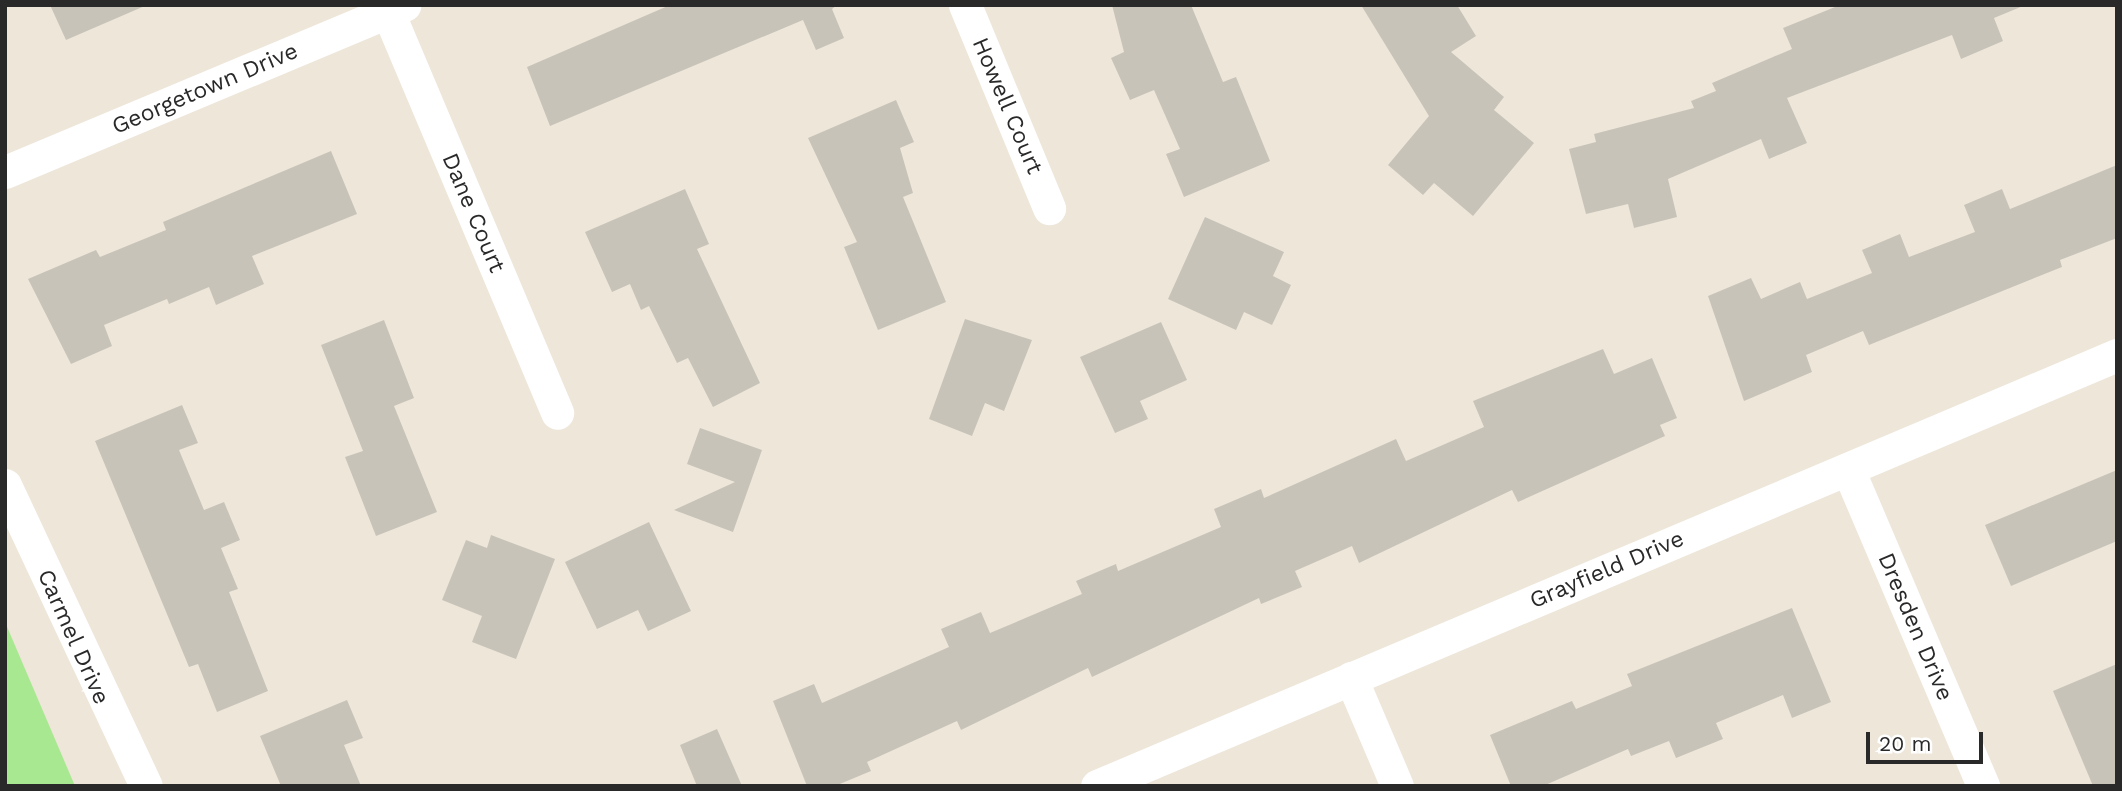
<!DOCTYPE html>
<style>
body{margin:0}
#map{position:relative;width:2122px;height:791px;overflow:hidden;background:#ede6d9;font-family:"Work Sans",sans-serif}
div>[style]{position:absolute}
.green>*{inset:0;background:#a8e891}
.building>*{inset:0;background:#c8c3b9}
.street>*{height:33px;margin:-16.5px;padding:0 16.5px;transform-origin:16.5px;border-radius:16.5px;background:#fff}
span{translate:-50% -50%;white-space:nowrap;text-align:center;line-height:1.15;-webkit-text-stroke:7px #fff;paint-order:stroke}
.street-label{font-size:23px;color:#292929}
.frame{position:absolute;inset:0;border:7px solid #292929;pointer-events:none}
.scale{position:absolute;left:1866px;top:732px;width:117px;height:32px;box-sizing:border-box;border:4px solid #292929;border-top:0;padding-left:9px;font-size:21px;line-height:24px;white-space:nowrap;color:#292929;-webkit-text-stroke:5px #fff;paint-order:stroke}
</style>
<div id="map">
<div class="green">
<div style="clip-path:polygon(5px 622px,75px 786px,5px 786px)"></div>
</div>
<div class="building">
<div style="clip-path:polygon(50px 5px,147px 5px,66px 40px)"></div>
<div style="clip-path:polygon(670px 5px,837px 5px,832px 9px,844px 38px,816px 50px,803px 20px,550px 126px,527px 67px)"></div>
<div style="clip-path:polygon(1112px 5px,1191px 5px,1223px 82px,1236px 77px,1270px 161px,1184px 197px,1166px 154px,1180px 149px,1154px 90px,1130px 100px,1111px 58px,1124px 52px)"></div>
<div style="clip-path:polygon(1361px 5px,1457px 5px,1476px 36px,1451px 52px,1504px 97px,1494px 110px,1534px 143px,1473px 216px,1434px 183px,1423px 195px,1388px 165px,1429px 116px)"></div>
<div style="clip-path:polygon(1840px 5px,2023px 6px,1994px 18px,2003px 41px,1961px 59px,1952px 35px,1787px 98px,1807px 143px,1769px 159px,1761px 139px,1668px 179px,1677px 217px,1634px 228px,1628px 204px,1586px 214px,1569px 149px,1596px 142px,1594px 134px,1694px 108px,1691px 101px,1716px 91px,1712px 83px,1792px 49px,1783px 28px)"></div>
<div style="clip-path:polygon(896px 100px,914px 142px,900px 148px,913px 193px,903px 197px,946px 302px,878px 330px,844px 247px,857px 242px,808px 138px)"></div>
<div style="clip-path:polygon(331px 151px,357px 214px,252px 256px,264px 284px,216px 305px,209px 287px,169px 304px,167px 299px,104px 325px,112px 346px,71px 364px,28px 279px,96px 250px,100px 257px,166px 230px,163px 222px)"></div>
<div style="clip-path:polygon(2117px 165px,2117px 238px,2060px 260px,2062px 267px,1869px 345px,1863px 331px,1806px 355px,1812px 372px,1744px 401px,1708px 296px,1751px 278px,1761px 299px,1800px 282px,1807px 299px,1872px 273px,1862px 250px,1900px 234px,1909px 257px,1975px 232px,1964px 205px,2002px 189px,2010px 209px)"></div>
<div style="clip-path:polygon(685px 189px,709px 244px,697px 249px,760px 383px,713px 407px,688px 358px,677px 363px,649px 306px,641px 310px,630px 284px,612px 292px,585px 232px)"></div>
<div style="clip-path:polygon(1205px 217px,1284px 252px,1273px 276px,1291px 285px,1272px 325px,1244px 312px,1236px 330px,1168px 299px)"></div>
<div style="clip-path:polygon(965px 319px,1032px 340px,1004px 411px,985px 403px,972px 436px,929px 419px)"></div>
<div style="clip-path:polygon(384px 320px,414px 398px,394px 406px,437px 512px,376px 536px,345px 457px,363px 451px,321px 345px)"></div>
<div style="clip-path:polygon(1161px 322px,1187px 380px,1140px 401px,1148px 419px,1115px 433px,1080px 357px)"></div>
<div style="clip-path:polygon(1603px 349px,1614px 374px,1652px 358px,1677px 418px,1660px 425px,1665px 436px,1518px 502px,1512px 490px,1359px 563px,1352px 546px,1295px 571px,1302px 587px,1261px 604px,1259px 598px,1092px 677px,1088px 668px,961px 730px,957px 721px,867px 762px,871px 771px,835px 786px,807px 786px,773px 701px,814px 684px,822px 703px,949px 647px,941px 629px,981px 612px,990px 633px,1082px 594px,1076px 581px,1116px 564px,1118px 571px,1221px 527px,1214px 509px,1261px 489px,1264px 498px,1396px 439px,1406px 461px,1484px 427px,1473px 401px)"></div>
<div style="clip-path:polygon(182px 405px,198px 443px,179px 450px,204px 510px,224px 502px,240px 540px,221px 548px,238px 589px,229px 592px,268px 691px,217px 712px,198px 664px,189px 667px,95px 441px)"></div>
<div style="clip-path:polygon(700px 428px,762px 450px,733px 532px,674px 510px,735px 482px,687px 464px)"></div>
<div style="clip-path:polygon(2117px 470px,2117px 541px,2011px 586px,1985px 525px)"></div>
<div style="clip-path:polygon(649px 522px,691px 611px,648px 631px,638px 610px,597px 629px,565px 562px)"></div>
<div style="clip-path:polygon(491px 535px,555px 559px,516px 659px,472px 642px,482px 616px,442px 600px,466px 540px,487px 548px)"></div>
<div style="clip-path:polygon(1792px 608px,1831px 702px,1792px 718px,1783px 695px,1716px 723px,1723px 739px,1676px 758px,1669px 741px,1631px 756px,1628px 749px,1543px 786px,1511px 786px,1490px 735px,1572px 701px,1576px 709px,1632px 686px,1627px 674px)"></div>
<div style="clip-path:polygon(2117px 664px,2117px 786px,2093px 786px,2053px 691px)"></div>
<div style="clip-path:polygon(347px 700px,363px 738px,344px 745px,361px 786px,281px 786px,260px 736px)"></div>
<div style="clip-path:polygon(717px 729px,742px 786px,697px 786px,680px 745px)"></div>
</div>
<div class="street">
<div style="left:965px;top:5px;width:220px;rotate:67.5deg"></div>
<div style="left:388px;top:12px;width:435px;rotate:67.1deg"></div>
<div style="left:5px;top:172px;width:433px;rotate:-22.7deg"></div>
<div style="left:1848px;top:469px;width:345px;rotate:66.9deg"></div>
<div style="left:5px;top:485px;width:332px;rotate:64.9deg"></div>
<div style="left:1351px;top:678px;width:117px;rotate:66.9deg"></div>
<div style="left:1097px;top:786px;width:1107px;rotate:-22.91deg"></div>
</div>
<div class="street-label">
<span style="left:205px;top:89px;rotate:-23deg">Georgetown Drive</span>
<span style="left:1007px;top:106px;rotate:67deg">Howell Court</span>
<span style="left:473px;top:213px;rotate:67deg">Dane Court</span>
<span style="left:1607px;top:570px;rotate:-23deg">Grayfield Drive</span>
<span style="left:1915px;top:627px;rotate:67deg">Dresden Drive</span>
<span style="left:73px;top:637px;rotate:66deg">Carmel Drive</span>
</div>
<div class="frame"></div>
<div class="scale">20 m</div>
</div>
